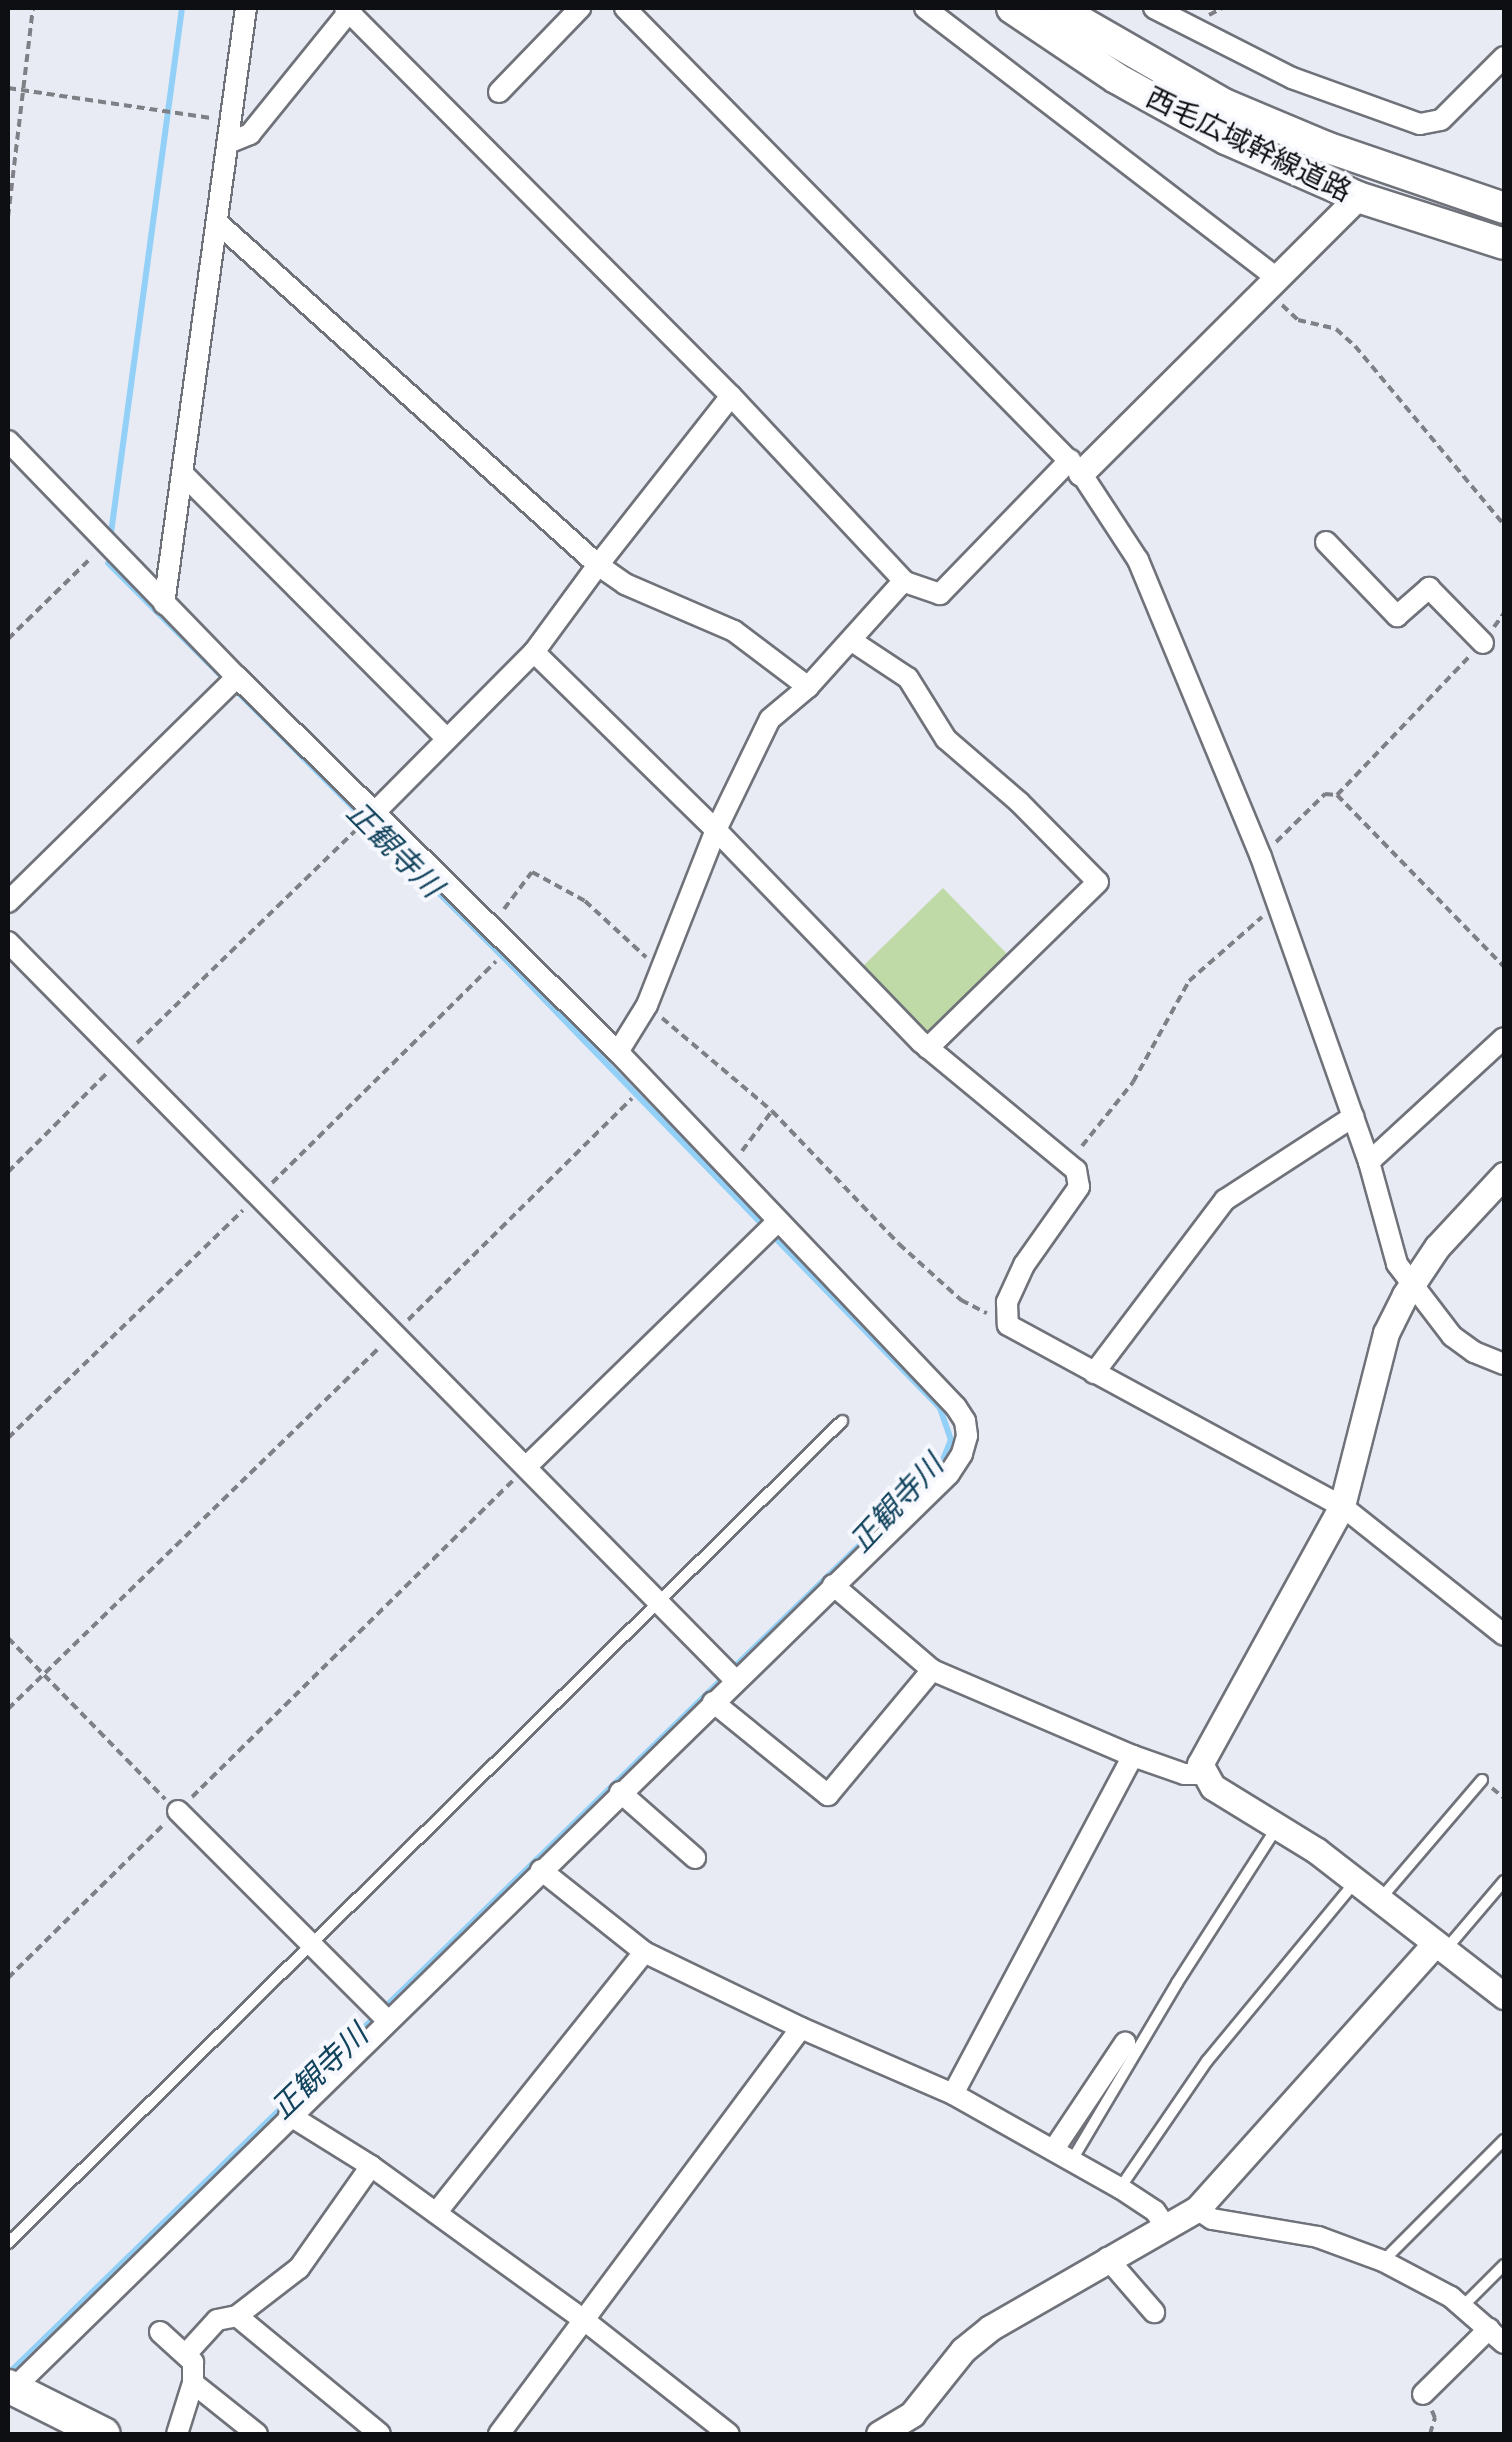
<!DOCTYPE html>
<meta charset="utf-8">
<style>
body{margin:0}
#map{position:relative;width:1512px;height:2442px;overflow:hidden;background:#e8ebf4;font-family:"Titillium Web","Noto Sans JP",sans-serif}
div>[style]{position:absolute}
.green>*{inset:0;background:#bfd9a7}
.stream>*{height:6px;margin:-3px;padding:0 3px;transform-origin:3px;border-radius:3px;background:#93d0f7}
.path>*{height:4px;margin-top:-2px;transform-origin:0;background:repeating-linear-gradient(90deg,#7e8086 0 8px,transparent 0 13px)}
.roads{filter:drop-shadow(2px 0 #70727a) drop-shadow(-2px 0 #70727a) drop-shadow(0 2px #70727a) drop-shadow(0 -2px #70727a)}
.service>*{height:10px;margin:-5px;padding:0 5px;transform-origin:5px;border-radius:5px;background:#fff}
.minor>*{height:20px;margin:-10px;padding:0 10px;transform-origin:10px;border-radius:10px;background:#fff}
.tertiary>*{height:25px;margin:-12.5px;padding:0 12.5px;transform-origin:12.5px;border-radius:12.5px;background:#fff}
.secondary>*{height:30px;margin:-15px;padding:0 15px;transform-origin:15px;border-radius:15px;background:#fff}
.primary>*{height:32px;margin:-16px;padding:0 16px;transform-origin:16px;border-radius:16px;background:#fff}
span{translate:-50% -50%;white-space:nowrap;text-align:center;line-height:1.15;-webkit-text-stroke:8px #f6f8fe;paint-order:stroke}
.street-label{font-size:28px;color:#0e0f12}
.water-label{font-size:30px;color:#12435d;font-style:italic}
.frame{position:absolute;inset:0;border:10px solid #0e0f12;pointer-events:none}
</style>
<div id="map">
<div class="green">
<div style="clip-path:polygon(943px 888px,1010px 957px,934px 1034px,925px 1033px,862px 967px)"></div>
</div>
<div class="stream">
<div style="left:111px;top:533px;width:530px;rotate:-82.3deg"></div>
<div style="left:8px;top:2374px;width:1300px;rotate:-44.22deg"></div>
<div style="left:940px;top:1467px;width:29px;rotate:-68deg"></div>
<div style="left:951px;top:1440px;width:34px;rotate:-109deg"></div>
<div style="left:940px;top:1408px;width:617px;rotate:-134.08deg"></div>
<div style="left:511px;top:965px;width:569px;rotate:-135.07deg"></div>
</div>
<div class="path">
<div style="left:1209px;top:15px;width:15px;rotate:-28deg"></div>
<div style="left:8px;top:88px;width:205px;rotate:8.4deg"></div>
<div style="left:8px;top:217px;width:210px;rotate:-83.2deg"></div>
<div style="left:1282px;top:305px;width:22px;rotate:43deg"></div>
<div style="left:1298px;top:320px;width:39px;rotate:13deg"></div>
<div style="left:1336px;top:329px;width:25px;rotate:42deg"></div>
<div style="left:1355px;top:346px;width:233px;rotate:50.2deg"></div>
<div style="left:1494px;top:627px;width:17px;rotate:-54deg"></div>
<div style="left:8px;top:639px;width:117px;rotate:-44.3deg"></div>
<div style="left:1337px;top:795px;width:191px;rotate:-46.3deg"></div>
<div style="left:1276px;top:842px;width:69px;rotate:-44.4deg"></div>
<div style="left:1325px;top:794px;width:12px;rotate:5deg"></div>
<div style="left:1337px;top:795px;width:240px;rotate:45.8deg"></div>
<div style="left:504px;top:909px;width:46px;rotate:-52.9deg"></div>
<div style="left:532px;top:872px;width:60px;rotate:28.7deg"></div>
<div style="left:585px;top:901px;width:83px;rotate:42.6deg"></div>
<div style="left:662px;top:1018px;width:144px;rotate:40.2deg"></div>
<div style="left:772px;top:1111px;width:184px;rotate:46.3deg"></div>
<div style="left:899px;top:1244px;width:84px;rotate:42.1deg"></div>
<div style="left:961px;top:1300px;width:29px;rotate:27deg"></div>
<div style="left:137px;top:1043px;width:311px;rotate:-44.2deg"></div>
<div style="left:1082px;top:1146px;width:82px;rotate:-51.4deg"></div>
<div style="left:1133px;top:1082px;width:115px;rotate:-61deg"></div>
<div style="left:1189px;top:981px;width:97px;rotate:-41.2deg"></div>
<div style="left:742px;top:1151px;width:50px;rotate:-53.1deg"></div>
<div style="left:8px;top:1172px;width:143px;rotate:-45deg"></div>
<div style="left:272px;top:1183px;width:315px;rotate:-44.7deg"></div>
<div style="left:408px;top:1320px;width:315px;rotate:-44.7deg"></div>
<div style="left:8px;top:1438px;width:327px;rotate:-44.1deg"></div>
<div style="left:8px;top:1638px;width:225px;rotate:45.7deg"></div>
<div style="left:8px;top:1709px;width:519px;rotate:-44.22deg"></div>
<div style="left:1492px;top:1788px;width:16px;rotate:40deg"></div>
<div style="left:192px;top:1797px;width:451px;rotate:-44.6deg"></div>
<div style="left:8px;top:1978px;width:219px;rotate:-44.6deg"></div>
<div style="left:1430px;top:2434px;width:17px;rotate:-73deg"></div>
<div style="left:1435px;top:2418px;width:8px;rotate:-113deg"></div>
</div>
<div class="roads">
<div class="service">
<div style="left:1382px;top:1897px;width:154px;rotate:-49.5deg"></div>
<div style="left:1447px;top:1948px;width:88px;rotate:-49.6deg"></div>
<div style="left:1072px;top:2160px;width:206px;rotate:-59.3deg"></div>
<div style="left:1177px;top:1983px;width:183px;rotate:-57.3deg"></div>
<div style="left:1120px;top:2188px;width:154px;rotate:-55.6deg"></div>
<div style="left:1207px;top:2061px;width:232px;rotate:-50.4deg"></div>
<div style="left:8px;top:2243px;width:1171px;rotate:-44.58deg"></div>
<div style="left:1383px;top:2261px;width:171px;rotate:-45deg"></div>
<div style="left:1463px;top:2306px;width:58px;rotate:-45deg"></div>
</div>
<div class="minor">
<div style="left:345px;top:8px;width:547px;rotate:45.15deg"></div>
<div style="left:731px;top:396px;width:215px;rotate:128.2deg"></div>
<div style="left:598px;top:565px;width:33px;rotate:35deg"></div>
<div style="left:625px;top:584px;width:119px;rotate:23.3deg"></div>
<div style="left:734px;top:631px;width:93px;rotate:37.1deg"></div>
<div style="left:625px;top:8px;width:651px;rotate:45.56deg"></div>
<div style="left:1081px;top:473px;width:104px;rotate:56.8deg"></div>
<div style="left:1138px;top:560px;width:321px;rotate:67.5deg"></div>
<div style="left:1261px;top:857px;width:324px;rotate:70.5deg"></div>
<div style="left:1369px;top:1162px;width:106px;rotate:74.6deg"></div>
<div style="left:1397px;top:1264px;width:91px;rotate:52.6deg"></div>
<div style="left:1452px;top:1336px;width:27px;rotate:36deg"></div>
<div style="left:1474px;top:1352px;width:32px;rotate:22deg"></div>
<div style="left:925px;top:8px;width:442px;rotate:37.5deg"></div>
<div style="left:1154px;top:8px;width:155px;rotate:26.9deg"></div>
<div style="left:1292px;top:78px;width:136px;rotate:19.8deg"></div>
<div style="left:1420px;top:124px;width:21px;rotate:-11deg"></div>
<div style="left:1441px;top:120px;width:89px;rotate:-45deg"></div>
<div style="left:499px;top:92px;width:117px;rotate:-46deg"></div>
<div style="left:228px;top:143px;width:24px;rotate:-22deg"></div>
<div style="left:250px;top:134px;width:162px;rotate:-51deg"></div>
<div style="left:219px;top:224px;width:510px;rotate:41.98deg"></div>
<div style="left:598px;top:565px;width:108px;rotate:126.3deg"></div>
<div style="left:534px;top:652px;width:255px;rotate:44.4deg"></div>
<div style="left:716px;top:830px;width:295px;rotate:46deg"></div>
<div style="left:921px;top:1042px;width:201px;rotate:39.6deg"></div>
<div style="left:1076px;top:1170px;width:17px;rotate:80deg"></div>
<div style="left:1079px;top:1187px;width:95px;rotate:125.2deg"></div>
<div style="left:1024px;top:1265px;width:41px;rotate:114.7deg"></div>
<div style="left:1007px;top:1302px;width:23px;rotate:88deg"></div>
<div style="left:1008px;top:1325px;width:380px;rotate:28.5deg"></div>
<div style="left:1342px;top:1506px;width:207px;rotate:38.5deg"></div>
<div style="left:731px;top:396px;width:255px;rotate:46.9deg"></div>
<div style="left:8px;top:441px;width:329px;rotate:45.9deg"></div>
<div style="left:237px;top:677px;width:535px;rotate:44.55deg"></div>
<div style="left:618px;top:1052px;width:490px;rotate:46.4deg"></div>
<div style="left:956px;top:1407px;width:17px;rotate:57deg"></div>
<div style="left:965px;top:1421px;width:15px;rotate:82deg"></div>
<div style="left:967px;top:1436px;width:19px;rotate:106deg"></div>
<div style="left:962px;top:1454px;width:24px;rotate:123deg"></div>
<div style="left:949px;top:1474px;width:1316px;rotate:135.65deg"></div>
<div style="left:183px;top:474px;width:374px;rotate:45.1deg"></div>
<div style="left:1326px;top:542px;width:103px;rotate:46.2deg"></div>
<div style="left:1397px;top:616px;width:43px;rotate:-41.2deg"></div>
<div style="left:1429px;top:588px;width:77px;rotate:45.5deg"></div>
<div style="left:164px;top:604px;width:602px;rotate:-82.17deg"></div>
<div style="left:852px;top:641px;width:67px;rotate:33.5deg"></div>
<div style="left:908px;top:678px;width:72px;rotate:58.1deg"></div>
<div style="left:946px;top:739px;width:96px;rotate:40.8deg"></div>
<div style="left:1019px;top:802px;width:112px;rotate:45.4deg"></div>
<div style="left:1098px;top:882px;width:238px;rotate:135.7deg"></div>
<div style="left:374px;top:813px;width:227px;rotate:-45.2deg"></div>
<div style="left:8px;top:902px;width:321px;rotate:-44.5deg"></div>
<div style="left:8px;top:942px;width:1035px;rotate:45.43deg"></div>
<div style="left:618px;top:1052px;width:55px;rotate:-58.3deg"></div>
<div style="left:647px;top:1005px;width:188px;rotate:-68.5deg"></div>
<div style="left:716px;top:830px;width:123px;rotate:-64.1deg"></div>
<div style="left:770px;top:719px;width:50px;rotate:-40.1deg"></div>
<div style="left:808px;top:687px;width:137px;rotate:-48deg"></div>
<div style="left:900px;top:585px;width:6px;rotate:-31deg"></div>
<div style="left:905px;top:582px;width:37px;rotate:19deg"></div>
<div style="left:940px;top:594px;width:187px;rotate:-45.9deg"></div>
<div style="left:1369px;top:1162px;width:183px;rotate:-42.6deg"></div>
<div style="left:1094px;top:1373px;width:217px;rotate:-52.9deg"></div>
<div style="left:1225px;top:1200px;width:153px;rotate:-33deg"></div>
<div style="left:527px;top:1466px;width:349px;rotate:-44.3deg"></div>
<div style="left:833px;top:1585px;width:130px;rotate:40.6deg"></div>
<div style="left:932px;top:1670px;width:219px;rotate:23.2deg"></div>
<div style="left:1133px;top:1756px;width:54px;rotate:19.4deg"></div>
<div style="left:1184px;top:1774px;width:19px"></div>
<div style="left:713px;top:1702px;width:148px;rotate:39deg"></div>
<div style="left:828px;top:1795px;width:163px;rotate:-50.2deg"></div>
<div style="left:620px;top:1792px;width:100px;rotate:41.3deg"></div>
<div style="left:178px;top:1811px;width:296px;rotate:45deg"></div>
<div style="left:541px;top:1870px;width:132px;rotate:38.5deg"></div>
<div style="left:644px;top:1952px;width:174px;rotate:25.8deg"></div>
<div style="left:801px;top:2028px;width:166px;rotate:23.5deg"></div>
<div style="left:953px;top:2094px;width:192px;rotate:29.4deg"></div>
<div style="left:1120px;top:2188px;width:42px;rotate:33.3deg"></div>
<div style="left:1155px;top:2211px;width:18px;rotate:56deg"></div>
<div style="left:953px;top:2094px;width:383px;rotate:-62deg"></div>
<div style="left:289px;top:2115px;width:97px;rotate:31.9deg"></div>
<div style="left:371px;top:2166px;width:263px;rotate:35.9deg"></div>
<div style="left:584px;top:2320px;width:184px;rotate:38.2deg"></div>
<div style="left:1054px;top:2149px;width:128px;rotate:-56.2deg"></div>
<div style="left:371px;top:2166px;width:125px;rotate:125.2deg"></div>
<div style="left:299px;top:2268px;width:78px;rotate:142.3deg"></div>
<div style="left:237px;top:2316px;width:185px;rotate:39.5deg"></div>
<div style="left:1197px;top:2209px;width:18px;rotate:34deg"></div>
<div style="left:1212px;top:2219px;width:108px;rotate:9.6deg"></div>
<div style="left:1318px;top:2237px;width:69px;rotate:20.3deg"></div>
<div style="left:1383px;top:2261px;width:77px;rotate:27.9deg"></div>
<div style="left:1451px;top:2297px;width:70px;rotate:41deg"></div>
<div style="left:436px;top:2213px;width:334px;rotate:-51.4deg"></div>
<div style="left:1107px;top:2258px;width:72px;rotate:49deg"></div>
<div style="left:160px;top:2332px;width:45px;rotate:42.3deg"></div>
<div style="left:193px;top:2362px;width:21px;rotate:90deg"></div>
<div style="left:193px;top:2383px;width:53px;rotate:107.4deg"></div>
<div style="left:186px;top:2354px;width:46px;rotate:-47.6deg"></div>
<div style="left:217px;top:2320px;width:20px;rotate:-11deg"></div>
<div style="left:193px;top:2383px;width:82px;rotate:38.6deg"></div>
<div style="left:1423px;top:2394px;width:93px;rotate:-44.6deg"></div>
<div style="left:499px;top:2434px;width:506px;rotate:-53.36deg"></div>
</div>
<div class="tertiary">
<div style="left:1081px;top:473px;width:391px;rotate:-44.9deg"></div>
<div style="left:1504px;top:1175px;width:98px;rotate:132.9deg"></div>
<div style="left:1437px;top:1247px;width:58px;rotate:123.7deg"></div>
<div style="left:1405px;top:1295px;width:42px;rotate:116.6deg"></div>
<div style="left:1386px;top:1333px;width:179px;rotate:104.3deg"></div>
<div style="left:1342px;top:1506px;width:294px;rotate:118.8deg"></div>
<div style="left:1200px;top:1764px;width:26px;rotate:61deg"></div>
<div style="left:1213px;top:1787px;width:122px;rotate:31.6deg"></div>
<div style="left:1317px;top:1851px;width:237px;rotate:37.8deg"></div>
<div style="left:879px;top:2434px;width:39px;rotate:-31deg"></div>
<div style="left:912px;top:2414px;width:82px;rotate:-51.4deg"></div>
<div style="left:963px;top:2350px;width:35px;rotate:-39deg"></div>
<div style="left:990px;top:2328px;width:239px;rotate:-29.9deg"></div>
<div style="left:1197px;top:2209px;width:356px;rotate:-48.1deg"></div>
</div>
<div class="secondary">
<div style="left:1012px;top:8px;width:125px;rotate:33.9deg"></div>
<div style="left:1116px;top:78px;width:126px;rotate:29deg"></div>
<div style="left:1226px;top:139px;width:144px;rotate:23.7deg"></div>
<div style="left:1358px;top:197px;width:153px;rotate:17.8deg"></div>
<div style="left:1057px;top:8px;width:195px;rotate:29.9deg"></div>
<div style="left:1226px;top:105px;width:108px;rotate:22.8deg"></div>
<div style="left:1326px;top:147px;width:188px;rotate:18.9deg"></div>
</div>
<div class="primary">
<div style="left:8px;top:2386px;width:107px;rotate:26.6deg"></div>
</div>
</div>
<div class="street-label">
<span style="left:1249px;top:144px;rotate:26deg">西毛広域幹線道路</span>
</div>
<div class="water-label">
<span style="left:395px;top:849px;rotate:45deg">正観寺川</span>
<span style="left:896px;top:1503px;rotate:-47deg">正観寺川</span>
<span style="left:319px;top:2071px;rotate:-44deg">正観寺川</span>
</div>
<div class="frame"></div>
</div>
